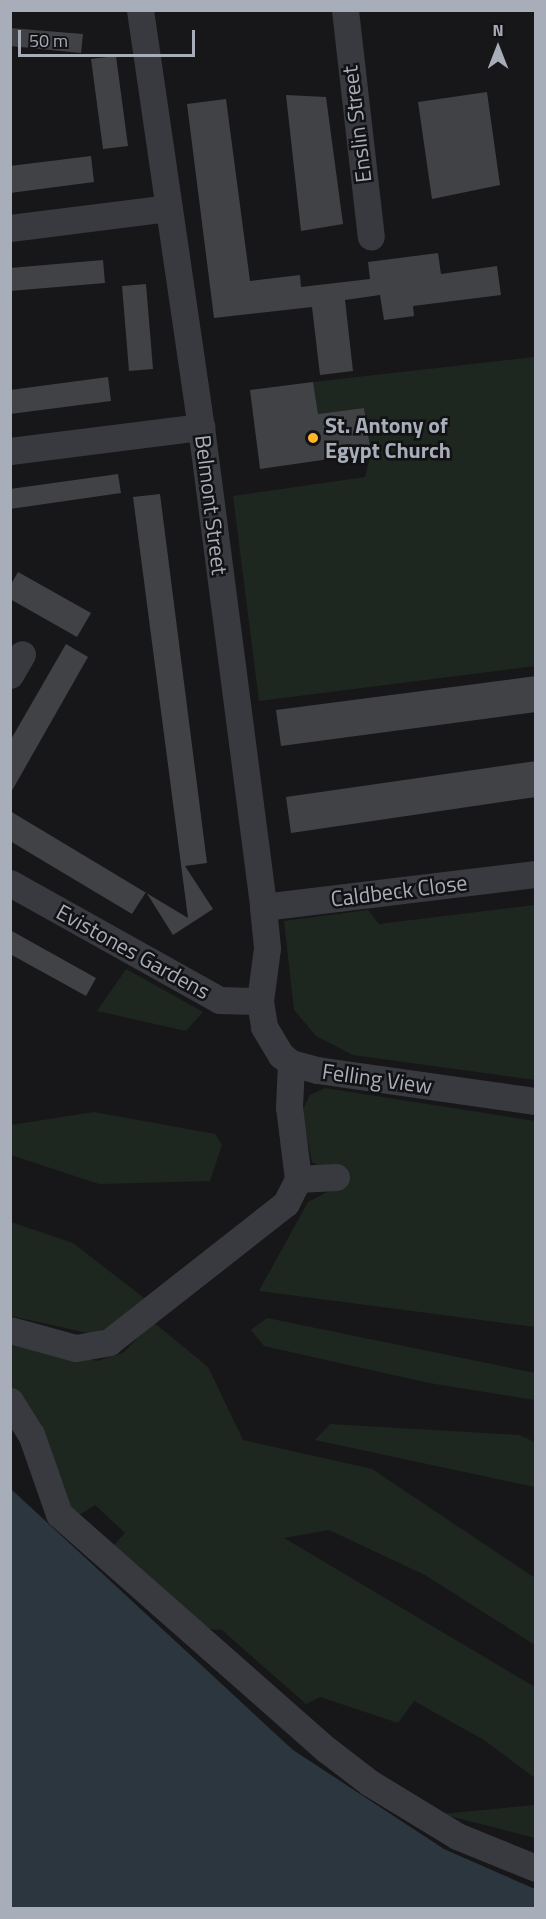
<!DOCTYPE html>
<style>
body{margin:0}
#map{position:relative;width:546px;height:1919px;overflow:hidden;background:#171719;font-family:"Titillium Web",sans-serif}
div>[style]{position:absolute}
.green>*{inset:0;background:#1e271f}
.water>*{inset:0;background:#2b363e}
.building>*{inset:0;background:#414246}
.minor>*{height:27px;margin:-13.5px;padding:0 13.5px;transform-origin:13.5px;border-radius:13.5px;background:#393a40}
.dots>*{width:16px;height:16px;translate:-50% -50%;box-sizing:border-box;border:3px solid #121214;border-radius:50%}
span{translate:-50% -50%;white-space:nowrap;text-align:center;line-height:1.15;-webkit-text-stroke:5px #121214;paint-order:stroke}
.street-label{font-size:22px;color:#a8adba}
.poi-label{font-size:22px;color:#a8adba;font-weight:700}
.left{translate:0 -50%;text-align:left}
.frame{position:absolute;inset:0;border:12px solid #a8adba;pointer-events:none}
.north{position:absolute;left:468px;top:18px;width:60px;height:60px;-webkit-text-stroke:4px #121214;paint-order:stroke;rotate:0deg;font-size:16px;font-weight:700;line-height:24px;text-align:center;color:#a8adba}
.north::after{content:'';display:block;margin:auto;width:21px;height:27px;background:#a8adba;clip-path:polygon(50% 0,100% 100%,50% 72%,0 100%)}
.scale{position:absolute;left:18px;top:30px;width:177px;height:27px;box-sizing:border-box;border:3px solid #a8adba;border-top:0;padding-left:8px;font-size:18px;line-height:21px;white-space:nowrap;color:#a8adba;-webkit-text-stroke:4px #121214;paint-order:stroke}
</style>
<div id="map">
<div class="green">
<div style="clip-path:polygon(535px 357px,535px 666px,259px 701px,233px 496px,365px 477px,371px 453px,364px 408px,318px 414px,313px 382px)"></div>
<div style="clip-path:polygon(535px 905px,535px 1080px,353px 1055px,316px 1036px,294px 1010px,284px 921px,368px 910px,379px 924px)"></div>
<div style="clip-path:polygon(126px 969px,203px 1012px,186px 1031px,97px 1011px)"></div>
<div style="clip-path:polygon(325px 1088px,535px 1121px,535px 1327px,259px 1291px,308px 1202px,345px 1183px,347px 1168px,322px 1168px,312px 1162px,302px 1111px,310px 1095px)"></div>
<div style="clip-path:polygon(94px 1112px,215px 1134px,222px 1145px,210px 1181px,99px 1184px,11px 1155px,11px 1125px)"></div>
<div style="clip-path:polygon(11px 1222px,73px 1243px,144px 1298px,110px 1327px,92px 1334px,11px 1316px)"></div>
<div style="clip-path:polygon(267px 1318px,535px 1373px,535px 1400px,429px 1383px,264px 1346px,251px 1330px)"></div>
<div style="clip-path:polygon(153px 1322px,208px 1367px,243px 1440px,372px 1469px,535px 1578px,535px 1645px,425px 1575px,329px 1530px,284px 1538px,535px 1687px,535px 1778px,484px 1740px,414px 1701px,398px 1723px,320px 1697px,306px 1704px,222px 1630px,205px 1629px,120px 1558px,114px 1545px,125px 1533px,95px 1505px,79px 1515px,68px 1510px,11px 1390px,11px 1339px,97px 1361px,123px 1353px)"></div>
<div style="clip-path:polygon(330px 1424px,519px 1435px,535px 1442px,535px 1487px,315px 1440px)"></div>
<div style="clip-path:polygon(535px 1805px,535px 1838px,442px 1814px)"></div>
</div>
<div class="water">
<div style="clip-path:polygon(11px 1489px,293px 1750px,444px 1849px,535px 1889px,535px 1908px,11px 1908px)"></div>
</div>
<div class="building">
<div style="clip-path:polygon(10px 28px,83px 34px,81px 53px,10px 46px)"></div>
<div style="clip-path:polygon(116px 56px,128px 146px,103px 149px,91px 59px)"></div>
<div style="clip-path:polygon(487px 92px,500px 185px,432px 199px,418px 102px)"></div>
<div style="clip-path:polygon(286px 95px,326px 97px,343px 224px,301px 231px)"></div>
<div style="clip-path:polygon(226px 99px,250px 281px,300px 275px,301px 287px,370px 279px,368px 262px,438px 253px,441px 274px,497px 266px,501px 295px,413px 306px,414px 316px,384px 320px,380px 295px,345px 300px,353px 371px,320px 375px,312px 307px,214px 318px,187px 104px)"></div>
<div style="clip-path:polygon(91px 156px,94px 182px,10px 193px,10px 166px)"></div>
<div style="clip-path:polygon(103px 260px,105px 283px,10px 291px,10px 268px)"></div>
<div style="clip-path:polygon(146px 284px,153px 369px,129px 371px,122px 286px)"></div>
<div style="clip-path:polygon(108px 377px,111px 401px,10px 414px,10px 390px)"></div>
<div style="clip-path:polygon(313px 382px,318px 414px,364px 408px,371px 453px,260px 469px,250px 390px)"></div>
<div style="clip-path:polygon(118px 474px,121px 493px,10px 509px,10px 489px)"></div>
<div style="clip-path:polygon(160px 494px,207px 863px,185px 866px,213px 909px,173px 935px,146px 892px,132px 914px,10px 841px,10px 811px,188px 918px,133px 497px)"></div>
<div style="clip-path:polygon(18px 572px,91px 613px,77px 637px,10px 599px,10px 586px)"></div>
<div style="clip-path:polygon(66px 644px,88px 657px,10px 794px,10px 741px)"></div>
<div style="clip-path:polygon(536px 676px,536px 712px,281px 746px,276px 710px)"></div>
<div style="clip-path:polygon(536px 761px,536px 797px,291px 833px,286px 797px)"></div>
<div style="clip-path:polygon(10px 930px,96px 978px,86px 996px,10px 954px)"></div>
</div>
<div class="minor">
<div style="left:140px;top:10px;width:421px;rotate:81.7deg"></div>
<div style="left:201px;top:427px;width:484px;rotate:82.6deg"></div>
<div style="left:263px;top:907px;width:41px;rotate:84.4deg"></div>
<div style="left:267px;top:948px;width:53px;rotate:97.5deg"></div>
<div style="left:260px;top:1001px;width:26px;rotate:81deg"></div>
<div style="left:264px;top:1027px;width:33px;rotate:59deg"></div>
<div style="left:281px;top:1055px;width:13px;rotate:39deg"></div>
<div style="left:291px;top:1063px;width:27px;rotate:15deg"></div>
<div style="left:317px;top:1070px;width:221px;rotate:8.1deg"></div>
<div style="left:345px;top:10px;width:228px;rotate:83.5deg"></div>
<div style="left:10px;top:228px;width:159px;rotate:-7.2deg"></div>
<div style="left:10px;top:451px;width:193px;rotate:-7.2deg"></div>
<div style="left:10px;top:675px;width:24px;rotate:-60deg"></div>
<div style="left:10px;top:883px;width:240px;rotate:29.2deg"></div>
<div style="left:219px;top:1000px;width:41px;rotate:1.4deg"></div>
<div style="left:263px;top:907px;width:275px;rotate:-6.9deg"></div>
<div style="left:298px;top:1179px;width:38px;rotate:-3deg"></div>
<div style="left:10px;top:1330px;width:68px;rotate:15.3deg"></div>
<div style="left:76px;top:1348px;width:34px;rotate:-10deg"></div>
<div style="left:109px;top:1342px;width:225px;rotate:-38.1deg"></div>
<div style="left:286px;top:1203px;width:27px;rotate:-63deg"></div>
<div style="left:298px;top:1179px;width:73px;rotate:-97.1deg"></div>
<div style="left:289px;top:1107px;width:44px;rotate:-87.4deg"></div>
<div style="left:10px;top:1401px;width:39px;rotate:58deg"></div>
<div style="left:31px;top:1434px;width:85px;rotate:70.7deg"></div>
<div style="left:59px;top:1514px;width:357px;rotate:41.4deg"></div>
<div style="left:327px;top:1750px;width:54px;rotate:37.5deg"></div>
<div style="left:370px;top:1783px;width:102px;rotate:31.3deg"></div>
<div style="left:457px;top:1836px;width:85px;rotate:22.1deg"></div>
</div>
<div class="dots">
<div style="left:313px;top:438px;background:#ffb629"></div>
</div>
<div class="street-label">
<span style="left:357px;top:124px;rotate:-97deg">Enslin Street</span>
<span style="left:211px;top:505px;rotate:83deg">Belmont Street</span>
<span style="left:399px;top:891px;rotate:-7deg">Caldbeck Close</span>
<span style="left:133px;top:952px;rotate:29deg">Evistones Gardens</span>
<span style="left:377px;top:1079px;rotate:8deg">Felling View</span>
</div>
<div class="poi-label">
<span class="left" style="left:325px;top:438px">St. Antony of<br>Egypt Church</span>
</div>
<div class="frame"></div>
<div class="north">N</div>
<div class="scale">50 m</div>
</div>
